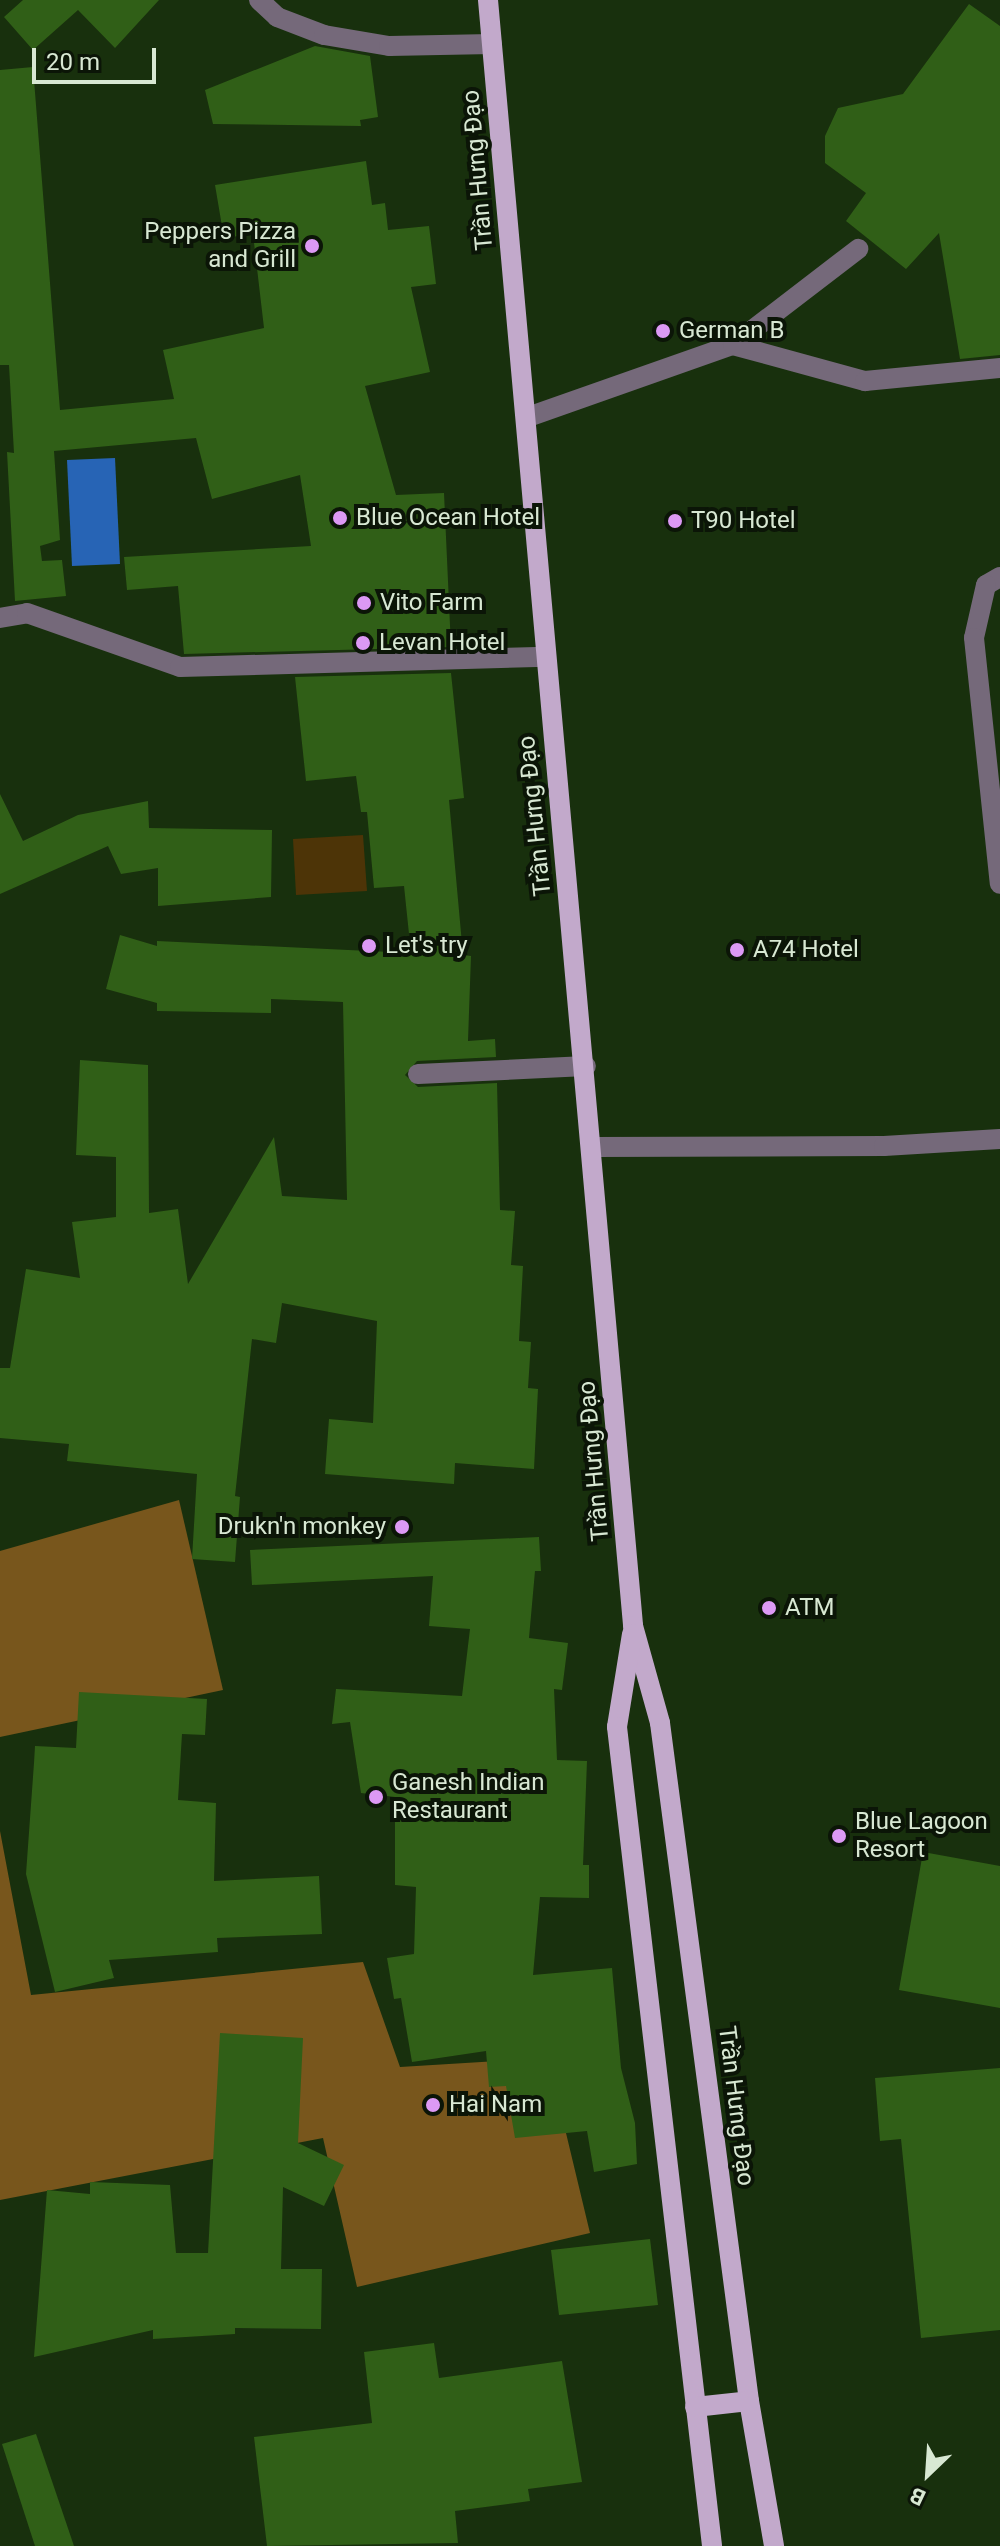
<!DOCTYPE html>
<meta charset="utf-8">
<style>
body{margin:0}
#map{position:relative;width:1000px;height:2546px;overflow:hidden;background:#18300d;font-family:Roboto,sans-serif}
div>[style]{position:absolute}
.green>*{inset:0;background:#4d3407}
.forest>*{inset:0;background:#78561c}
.water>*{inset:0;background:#2764b5}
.building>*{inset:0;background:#305f17}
.minor>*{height:20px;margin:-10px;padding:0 10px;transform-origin:10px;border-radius:10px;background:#75697a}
.major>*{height:20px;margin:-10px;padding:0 10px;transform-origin:10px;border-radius:10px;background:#c2a9cb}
.dots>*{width:22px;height:22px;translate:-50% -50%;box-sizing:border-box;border:4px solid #0b1507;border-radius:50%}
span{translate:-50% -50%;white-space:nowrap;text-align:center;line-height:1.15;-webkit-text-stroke:8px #0b1507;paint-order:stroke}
.street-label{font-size:24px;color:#d8e8d3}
.poi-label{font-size:24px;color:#d8e8d3}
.right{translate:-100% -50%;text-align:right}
.left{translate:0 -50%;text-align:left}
.north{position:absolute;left:888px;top:2434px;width:80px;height:80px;-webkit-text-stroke:6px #0b1507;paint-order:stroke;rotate:205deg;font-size:22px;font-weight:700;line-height:32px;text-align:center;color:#d8e8d3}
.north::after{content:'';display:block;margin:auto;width:28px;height:36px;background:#d8e8d3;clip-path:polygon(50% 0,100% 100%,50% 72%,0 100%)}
.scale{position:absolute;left:32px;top:48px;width:124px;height:36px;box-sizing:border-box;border:4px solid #d8e8d3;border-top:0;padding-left:10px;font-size:24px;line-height:28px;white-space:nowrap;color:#d8e8d3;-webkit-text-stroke:6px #0b1507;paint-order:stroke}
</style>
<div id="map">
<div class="green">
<div style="clip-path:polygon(363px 835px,367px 891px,296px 895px,293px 839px)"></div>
</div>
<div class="forest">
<div style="clip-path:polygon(179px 1500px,223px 1690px,0 1737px,0 1551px)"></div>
<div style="clip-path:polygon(0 1831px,31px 1995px,363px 1962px,400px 2067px,548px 2058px,590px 2233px,357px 2287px,323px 2138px,0 2200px)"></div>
</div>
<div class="water">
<div style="clip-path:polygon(115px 458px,120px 564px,72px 566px,67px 460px)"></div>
</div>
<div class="building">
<div style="clip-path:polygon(23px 0,159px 0,115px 48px,78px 10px,33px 50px,4px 17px)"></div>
<div style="clip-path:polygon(969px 4px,1000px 26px,1000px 355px,960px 359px,939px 233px,906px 269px,846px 221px,866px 193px,825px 163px,825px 136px,838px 108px,903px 94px)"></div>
<div style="clip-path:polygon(315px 46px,370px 56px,378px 117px,360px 120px,361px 126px,213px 124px,205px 90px)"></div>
<div style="clip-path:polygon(33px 67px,60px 410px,174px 399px,163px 350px,264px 328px,253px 234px,224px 238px,215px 185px,366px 161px,372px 205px,385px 203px,388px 230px,429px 226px,436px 284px,411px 287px,430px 372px,365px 386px,396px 495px,444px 493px,451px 647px,184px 654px,178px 586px,127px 590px,124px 557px,311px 546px,300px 475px,212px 499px,196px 438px,54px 451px,60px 540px,40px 546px,42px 561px,62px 560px,66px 596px,15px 601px,7px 452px,14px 453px,9px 365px,0 365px,0 70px)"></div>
<div style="clip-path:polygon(451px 673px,464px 798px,449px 800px,463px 955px,471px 956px,468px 1041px,495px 1039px,496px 1057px,417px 1061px,405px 1075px,418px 1087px,497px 1083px,500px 1210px,515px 1211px,511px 1265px,523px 1266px,519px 1341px,531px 1342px,528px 1388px,538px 1389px,534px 1469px,455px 1463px,454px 1484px,325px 1474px,329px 1419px,373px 1423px,377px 1321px,282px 1303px,276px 1343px,252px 1339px,235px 1496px,240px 1497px,235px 1562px,192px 1559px,197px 1474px,67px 1461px,69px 1444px,0 1438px,0 1368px,10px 1368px,26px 1269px,80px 1278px,72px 1222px,116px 1217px,116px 1157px,76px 1155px,80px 1060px,148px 1065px,149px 1213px,178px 1209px,188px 1284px,274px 1137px,282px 1196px,347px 1200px,343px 1002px,271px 999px,271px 1013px,157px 1011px,157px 1003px,106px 989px,120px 935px,157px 946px,157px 941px,411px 953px,404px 886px,374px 888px,367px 812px,361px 812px,356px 776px,306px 781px,295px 677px)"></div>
<div style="clip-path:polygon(0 794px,23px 841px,78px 815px,148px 801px,149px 828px,272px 830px,271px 897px,158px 906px,158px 868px,121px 874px,108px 846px,0 894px)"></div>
<div style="clip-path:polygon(539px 1537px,541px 1571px,535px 1571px,529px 1638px,568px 1643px,562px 1690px,554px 1689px,557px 1760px,587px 1761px,583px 1865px,589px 1865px,589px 1898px,540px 1897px,533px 1975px,612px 1968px,621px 2068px,635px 2123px,637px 2164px,594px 2172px,587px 2131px,515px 2138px,506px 2086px,489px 2087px,486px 2051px,412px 2062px,401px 1998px,394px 1999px,387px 1958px,414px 1954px,416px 1887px,395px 1885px,395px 1797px,361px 1793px,350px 1722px,332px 1724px,336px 1689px,462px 1696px,470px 1629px,429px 1626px,433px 1576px,252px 1585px,250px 1550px)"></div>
<div style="clip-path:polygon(79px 1692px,207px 1699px,205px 1735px,182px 1734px,178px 1800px,216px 1803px,214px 1881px,319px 1876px,322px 1934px,217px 1938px,218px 1952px,109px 1960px,114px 1978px,55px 1992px,26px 1874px,34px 1763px,35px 1746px,76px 1748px)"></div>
<div style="clip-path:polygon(923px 1852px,1000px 1866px,1000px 2008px,899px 1990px)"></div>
<div style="clip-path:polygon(220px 2033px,303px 2038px,298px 2143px,344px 2165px,324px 2206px,283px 2187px,281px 2269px,322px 2269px,321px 2329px,235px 2328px,235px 2334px,153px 2339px,153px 2330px,34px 2357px,47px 2190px,90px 2194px,90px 2182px,170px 2185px,176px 2253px,208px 2253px)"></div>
<div style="clip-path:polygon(1000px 2068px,1000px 2330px,921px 2338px,901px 2139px,880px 2141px,875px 2078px)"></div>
<div style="clip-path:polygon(650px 2239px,658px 2305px,559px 2315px,551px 2250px)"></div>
<div style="clip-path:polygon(434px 2343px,439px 2378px,562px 2361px,582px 2482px,528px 2489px,530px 2501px,455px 2511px,458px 2543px,267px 2546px,254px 2437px,372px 2423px,364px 2352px)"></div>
<div style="clip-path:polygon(36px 2434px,74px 2546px,35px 2546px,2px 2444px)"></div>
</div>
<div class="minor">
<div style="left:259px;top:0;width:25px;rotate:43deg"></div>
<div style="left:277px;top:17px;width:50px;rotate:21deg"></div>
<div style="left:324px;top:35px;width:66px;rotate:9.6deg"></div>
<div style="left:389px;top:46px;width:103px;rotate:-1.1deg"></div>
<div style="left:733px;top:345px;width:158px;rotate:-37.5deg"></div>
<div style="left:528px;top:417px;width:217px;rotate:-19.4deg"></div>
<div style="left:733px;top:345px;width:137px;rotate:15.3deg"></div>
<div style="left:865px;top:381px;width:136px;rotate:-5.5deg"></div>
<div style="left:1000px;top:577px;width:16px;rotate:150deg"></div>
<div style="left:986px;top:585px;width:54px;rotate:102.8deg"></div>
<div style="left:974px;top:638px;width:247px;rotate:84deg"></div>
<div style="left:0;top:618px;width:27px;rotate:-10deg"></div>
<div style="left:27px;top:613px;width:162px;rotate:19.4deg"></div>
<div style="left:180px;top:667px;width:366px;rotate:-1.6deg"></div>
<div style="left:418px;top:1074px;width:168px;rotate:-2.7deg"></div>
<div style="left:594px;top:1147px;width:290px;rotate:-0.2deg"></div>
<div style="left:884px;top:1146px;width:116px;rotate:-3.5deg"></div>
</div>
<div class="major">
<div style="left:488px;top:0;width:1632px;rotate:84.9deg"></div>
<div style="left:633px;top:1626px;width:101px;rotate:74.4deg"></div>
<div style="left:660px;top:1723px;width:684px;rotate:82.52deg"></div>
<div style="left:749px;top:2401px;width:147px;rotate:80.2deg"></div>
<div style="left:632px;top:1634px;width:94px;rotate:99.2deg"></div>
<div style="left:617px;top:1727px;width:824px;rotate:83.38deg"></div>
<div style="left:695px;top:2407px;width:54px;rotate:-6.3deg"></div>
</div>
<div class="dots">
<div style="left:312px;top:246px;background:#dc99f4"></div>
<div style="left:663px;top:331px;background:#dc99f4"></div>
<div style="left:340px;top:518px;background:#dc99f4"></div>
<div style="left:675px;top:521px;background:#dc99f4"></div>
<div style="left:364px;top:603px;background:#dc99f4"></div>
<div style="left:363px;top:643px;background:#dc99f4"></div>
<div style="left:369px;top:946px;background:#dc99f4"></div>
<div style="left:737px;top:950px;background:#dc99f4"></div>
<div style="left:402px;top:1527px;background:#dc99f4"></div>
<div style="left:769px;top:1608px;background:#dc99f4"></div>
<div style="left:376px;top:1797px;background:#dc99f4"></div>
<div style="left:839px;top:1836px;background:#dc99f4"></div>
<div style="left:433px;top:2105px;background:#dc99f4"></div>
</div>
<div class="street-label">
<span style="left:478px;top:170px;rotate:-95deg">Trần Hưng Đạo</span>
<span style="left:535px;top:816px;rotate:-96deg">Trần Hưng Đạo</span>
<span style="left:594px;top:1461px;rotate:-95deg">Trần Hưng Đạo</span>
<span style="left:736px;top:2106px;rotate:83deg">Trần Hưng Đạo</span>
</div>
<div class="poi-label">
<span class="right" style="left:296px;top:246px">Peppers Pizza<br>and Grill</span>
<span class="left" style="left:679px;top:331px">German B</span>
<span class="left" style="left:356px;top:518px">Blue Ocean Hotel</span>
<span class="left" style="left:691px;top:521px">T90 Hotel</span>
<span class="left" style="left:380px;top:603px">Vito Farm</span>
<span class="left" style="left:379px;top:643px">Levan Hotel</span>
<span class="left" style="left:385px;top:946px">Let's try</span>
<span class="left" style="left:753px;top:950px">A74 Hotel</span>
<span class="right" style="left:386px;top:1527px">Drukn'n monkey</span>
<span class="left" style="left:785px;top:1608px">ATM</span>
<span class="left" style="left:392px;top:1797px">Ganesh Indian<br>Restaurant</span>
<span class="left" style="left:855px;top:1836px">Blue Lagoon<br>Resort</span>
<span class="left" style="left:449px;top:2105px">Hai Nam</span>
</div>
<div class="north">B</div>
<div class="scale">20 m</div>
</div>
